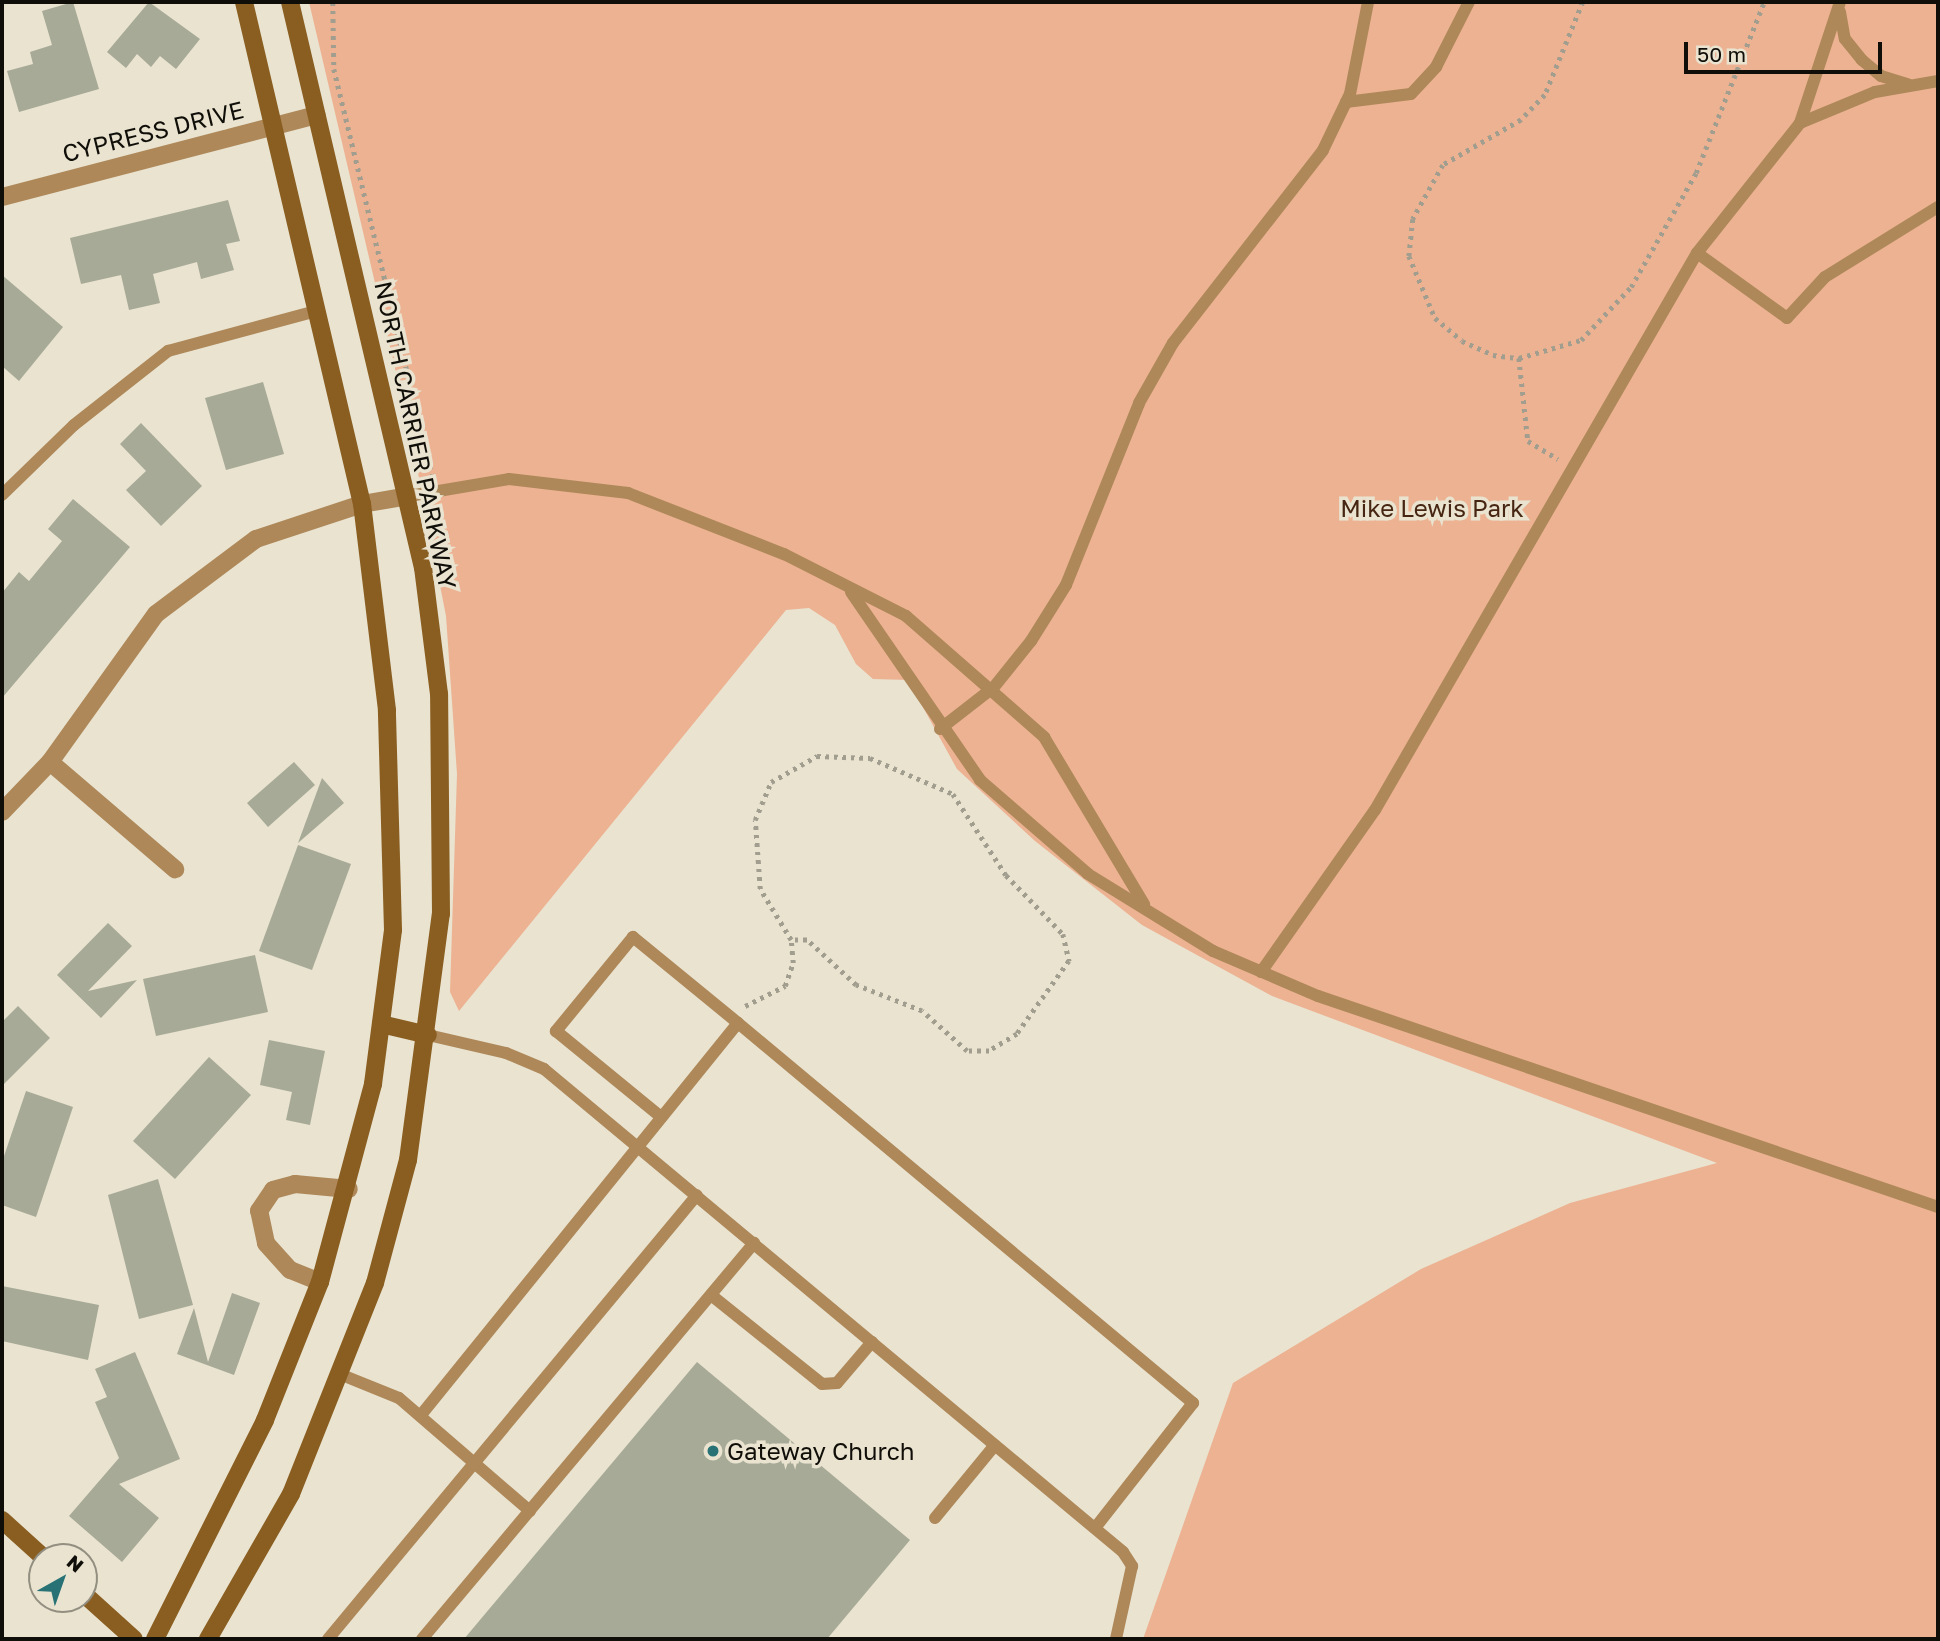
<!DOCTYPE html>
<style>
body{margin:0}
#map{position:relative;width:1940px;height:1641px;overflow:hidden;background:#e9e3d0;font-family:"Golos Text",sans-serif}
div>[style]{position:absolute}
.green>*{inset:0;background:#ecb292}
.building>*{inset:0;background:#a7aa97}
.path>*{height:4.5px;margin-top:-2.25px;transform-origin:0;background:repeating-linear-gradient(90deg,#a29e8f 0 3.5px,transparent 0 8.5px)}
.lane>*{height:12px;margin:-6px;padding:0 6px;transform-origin:6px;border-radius:6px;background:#ae8859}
.street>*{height:18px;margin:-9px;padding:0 9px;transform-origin:9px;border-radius:9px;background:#ae8859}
.secondary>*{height:18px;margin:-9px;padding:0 9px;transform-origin:9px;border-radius:9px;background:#8a5e20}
.dots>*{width:19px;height:19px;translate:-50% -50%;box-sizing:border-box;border:4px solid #e9e3d0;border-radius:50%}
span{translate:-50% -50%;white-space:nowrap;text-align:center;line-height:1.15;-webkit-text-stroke:7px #e9e3d0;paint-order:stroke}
.street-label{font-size:24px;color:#100e08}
.park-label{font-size:24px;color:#462612}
.poi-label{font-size:24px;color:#100e08}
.left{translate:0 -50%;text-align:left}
.frame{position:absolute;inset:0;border:4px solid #100e08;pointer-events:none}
.north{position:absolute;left:28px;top:1543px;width:70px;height:70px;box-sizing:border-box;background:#e9e3d0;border:2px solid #928e80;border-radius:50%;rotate:40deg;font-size:19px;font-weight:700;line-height:28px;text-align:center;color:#100e08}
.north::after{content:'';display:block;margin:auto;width:24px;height:32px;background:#287275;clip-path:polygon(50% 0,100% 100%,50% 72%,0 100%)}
.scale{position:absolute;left:1684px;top:42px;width:198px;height:32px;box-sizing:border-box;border:4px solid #100e08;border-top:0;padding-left:9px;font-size:21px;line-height:24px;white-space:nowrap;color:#100e08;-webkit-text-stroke:5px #e9e3d0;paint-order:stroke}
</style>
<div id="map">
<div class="green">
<div style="clip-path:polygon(309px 2px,1938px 2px,1938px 1639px,1143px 1639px,1233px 1383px,1421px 1269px,1570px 1203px,1717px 1163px,1272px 996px,1142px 925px,1035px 841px,957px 769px,908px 680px,873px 679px,856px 664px,835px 625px,809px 608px,786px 610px,459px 1011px,450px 992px,457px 774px,446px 616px,410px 432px)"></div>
</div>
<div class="building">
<div style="clip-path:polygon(73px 2px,99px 89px,19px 112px,7px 71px,33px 64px,30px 52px,52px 45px,42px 11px)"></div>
<div style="clip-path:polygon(149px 2px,200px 39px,176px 69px,160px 56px,151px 67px,137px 54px,126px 68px,107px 52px)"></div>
<div style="clip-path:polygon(228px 200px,240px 241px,226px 244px,234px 270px,201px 279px,197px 262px,153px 274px,160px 303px,129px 310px,121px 275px,81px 284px,70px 238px)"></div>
<div style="clip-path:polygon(2px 275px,63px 327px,19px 381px,2px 366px)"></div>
<div style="clip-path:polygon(263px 382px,284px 454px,226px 470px,205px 398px)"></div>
<div style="clip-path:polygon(141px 423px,202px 486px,161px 526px,126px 490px,146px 471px,120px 444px)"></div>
<div style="clip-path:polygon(73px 499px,130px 547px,2px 698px,2px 593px,19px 572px,29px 581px,62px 541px,48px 529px)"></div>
<div style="clip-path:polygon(294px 762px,315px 785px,268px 827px,247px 803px)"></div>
<div style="clip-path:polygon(322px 778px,344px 803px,298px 843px)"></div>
<div style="clip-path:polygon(298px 845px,351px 864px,312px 970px,259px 951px)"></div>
<div style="clip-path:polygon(108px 923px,132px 946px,88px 991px,137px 980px,101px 1018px,57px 975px)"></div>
<div style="clip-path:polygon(255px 955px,268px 1012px,156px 1036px,143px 979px)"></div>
<div style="clip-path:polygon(18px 1006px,50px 1038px,2px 1086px,2px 1022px)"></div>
<div style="clip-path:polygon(269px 1040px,325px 1051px,310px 1125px,286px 1120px,292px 1092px,260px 1085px)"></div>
<div style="clip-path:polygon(209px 1057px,251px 1095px,175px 1179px,133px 1141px)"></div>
<div style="clip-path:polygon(26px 1091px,73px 1107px,36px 1217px,2px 1205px,2px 1162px)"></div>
<div style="clip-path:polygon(158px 1179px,193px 1305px,139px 1319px,108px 1195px)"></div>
<div style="clip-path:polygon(2px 1286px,99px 1305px,88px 1360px,2px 1341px)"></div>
<div style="clip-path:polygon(232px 1293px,260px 1303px,234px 1375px,177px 1354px,194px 1308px,208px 1362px)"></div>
<div style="clip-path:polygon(135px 1352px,180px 1459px,119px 1484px,159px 1518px,122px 1562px,69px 1516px,119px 1458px,95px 1402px,107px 1397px,95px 1369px)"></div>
<div style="clip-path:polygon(697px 1362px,910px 1540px,827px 1639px,464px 1639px)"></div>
</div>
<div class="path">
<div style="left:333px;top:2px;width:67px;rotate:89.1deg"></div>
<div style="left:334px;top:69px;width:417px;rotate:76.4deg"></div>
<div style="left:1583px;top:2px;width:100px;rotate:112.2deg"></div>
<div style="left:1545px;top:95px;width:35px;rotate:134deg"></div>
<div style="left:1521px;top:120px;width:90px;rotate:150deg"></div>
<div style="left:1443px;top:165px;width:62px;rotate:119.1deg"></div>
<div style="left:1413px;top:219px;width:37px;rotate:96deg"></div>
<div style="left:1409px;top:256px;width:67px;rotate:67.2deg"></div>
<div style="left:1435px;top:318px;width:35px;rotate:40deg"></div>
<div style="left:1462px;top:341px;width:34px;rotate:24deg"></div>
<div style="left:1493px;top:355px;width:26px;rotate:7deg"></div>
<div style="left:1519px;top:358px;width:65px;rotate:-16.2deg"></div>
<div style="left:1581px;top:340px;width:73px;rotate:-46.7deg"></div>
<div style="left:1631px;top:287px;width:131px;rotate:-60.3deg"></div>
<div style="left:1696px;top:173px;width:184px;rotate:-68.3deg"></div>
<div style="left:1519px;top:358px;width:83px;rotate:83.8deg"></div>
<div style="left:1528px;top:441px;width:35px;rotate:31deg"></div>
<div style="left:745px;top:1006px;width:45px;rotate:-26.6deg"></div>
<div style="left:785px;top:986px;width:24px;rotate:-71deg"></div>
<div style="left:793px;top:963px;width:23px;rotate:-95deg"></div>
<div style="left:791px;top:940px;width:60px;rotate:-121.3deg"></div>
<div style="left:760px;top:889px;width:69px;rotate:-94.1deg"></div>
<div style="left:755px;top:820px;width:41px;rotate:-67.2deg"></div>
<div style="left:771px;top:782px;width:53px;rotate:-29.5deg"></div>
<div style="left:817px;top:756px;width:53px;rotate:2.2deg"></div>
<div style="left:870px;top:758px;width:90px;rotate:23.4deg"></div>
<div style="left:953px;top:794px;width:97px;rotate:56.8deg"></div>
<div style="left:1006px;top:875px;width:82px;rotate:46deg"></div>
<div style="left:1063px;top:934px;width:28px;rotate:77deg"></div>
<div style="left:1069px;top:961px;width:90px;rotate:125.5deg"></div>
<div style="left:1017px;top:1034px;width:33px;rotate:149deg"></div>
<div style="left:989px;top:1051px;width:22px;rotate:180deg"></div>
<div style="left:967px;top:1051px;width:60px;rotate:-138.4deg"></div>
<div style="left:922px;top:1011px;width:71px;rotate:-158.5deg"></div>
<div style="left:856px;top:985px;width:67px;rotate:-137.4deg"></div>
<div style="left:807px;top:940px;width:16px;rotate:180deg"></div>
</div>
<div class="lane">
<div style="left:1840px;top:12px;width:27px;rotate:80deg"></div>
<div style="left:1845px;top:39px;width:27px;rotate:51deg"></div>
<div style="left:1862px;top:60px;width:25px;rotate:40deg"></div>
<div style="left:1881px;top:76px;width:28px;rotate:17deg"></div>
<div style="left:1346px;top:102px;width:65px;rotate:-7deg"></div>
<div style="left:1411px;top:94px;width:37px;rotate:-47deg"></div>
<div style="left:1436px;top:67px;width:73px;rotate:-63.1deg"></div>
<div style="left:1800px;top:123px;width:81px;rotate:-22.5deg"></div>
<div style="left:1875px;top:92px;width:64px;rotate:-9.9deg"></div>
<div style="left:1697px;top:253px;width:111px;rotate:35.8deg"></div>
<div style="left:1787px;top:318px;width:56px;rotate:-47.2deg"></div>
<div style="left:1825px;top:277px;width:133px;rotate:-31.8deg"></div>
<div style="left:2px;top:495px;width:100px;rotate:-44.2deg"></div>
<div style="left:74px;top:425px;width:120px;rotate:-38.2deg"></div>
<div style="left:168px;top:351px;width:153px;rotate:-15.1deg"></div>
<div style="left:409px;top:496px;width:101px;rotate:-9.6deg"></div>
<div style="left:509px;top:479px;width:120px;rotate:6.7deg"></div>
<div style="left:628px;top:493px;width:168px;rotate:21.4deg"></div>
<div style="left:784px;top:554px;width:137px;rotate:26.9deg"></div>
<div style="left:906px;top:616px;width:184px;rotate:41.2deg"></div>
<div style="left:1044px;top:737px;width:195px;rotate:59.1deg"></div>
<div style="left:851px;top:592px;width:228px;rotate:55.5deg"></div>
<div style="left:980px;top:780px;width:143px;rotate:41deg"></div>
<div style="left:1088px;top:874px;width:147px;rotate:31.6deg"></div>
<div style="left:1213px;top:951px;width:114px;rotate:23.2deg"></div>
<div style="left:1318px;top:996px;width:655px;rotate:18.79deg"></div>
<div style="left:940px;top:729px;width:68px;rotate:-37.9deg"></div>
<div style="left:994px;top:687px;width:59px;rotate:-51.2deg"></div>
<div style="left:1031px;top:641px;width:66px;rotate:-58deg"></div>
<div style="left:1066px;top:585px;width:196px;rotate:-68.1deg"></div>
<div style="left:1139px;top:403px;width:69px;rotate:-60.5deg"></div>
<div style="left:1173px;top:343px;width:244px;rotate:-52.1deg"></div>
<div style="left:1323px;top:150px;width:62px;rotate:-64.3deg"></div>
<div style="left:1350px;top:94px;width:94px;rotate:-78.9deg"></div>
<div style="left:1261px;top:972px;width:198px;rotate:-54.9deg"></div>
<div style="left:1375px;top:810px;width:643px;rotate:-59.97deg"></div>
<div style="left:1697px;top:253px;width:166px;rotate:-51.6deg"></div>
<div style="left:1800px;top:123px;width:127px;rotate:-71.7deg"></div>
<div style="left:738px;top:1023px;width:593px;rotate:39.87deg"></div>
<div style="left:1193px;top:1403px;width:159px;rotate:128.1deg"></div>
<div style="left:428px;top:1035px;width:80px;rotate:13deg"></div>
<div style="left:506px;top:1053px;width:41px;rotate:22.8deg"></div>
<div style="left:544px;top:1069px;width:754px;rotate:39.83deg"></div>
<div style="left:1123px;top:1552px;width:17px;rotate:57deg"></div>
<div style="left:1132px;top:1566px;width:75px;rotate:102.4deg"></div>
<div style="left:711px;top:1295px;width:142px;rotate:38.7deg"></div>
<div style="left:822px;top:1384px;width:15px;rotate:-4deg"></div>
<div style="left:837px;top:1383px;width:54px;rotate:-49.5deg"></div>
<div style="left:342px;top:1375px;width:61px;rotate:22deg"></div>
<div style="left:399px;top:1398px;width:173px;rotate:40.8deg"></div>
<div style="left:421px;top:1415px;width:504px;rotate:-51.04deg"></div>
<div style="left:738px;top:1023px;width:136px;rotate:-140.7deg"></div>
<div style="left:633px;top:937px;width:122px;rotate:129.3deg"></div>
<div style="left:556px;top:1031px;width:136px;rotate:39.3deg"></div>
<div style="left:935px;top:1518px;width:94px;rotate:-50.6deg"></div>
<div style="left:328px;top:1639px;width:577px;rotate:-50.27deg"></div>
<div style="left:422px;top:1639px;width:517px;rotate:-50.02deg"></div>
</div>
<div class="street">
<div style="left:2px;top:197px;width:325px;rotate:-14.6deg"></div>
<div style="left:50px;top:762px;width:165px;rotate:40.6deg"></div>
<div style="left:2px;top:812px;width:69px;rotate:-46.2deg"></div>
<div style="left:50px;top:762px;width:182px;rotate:-54.4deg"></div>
<div style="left:156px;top:614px;width:125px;rotate:-36.9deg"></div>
<div style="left:256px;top:539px;width:112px;rotate:-18.3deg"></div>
<div style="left:362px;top:504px;width:48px;rotate:-9.7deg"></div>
<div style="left:320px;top:1282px;width:32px;rotate:-158deg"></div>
<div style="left:290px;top:1270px;width:36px;rotate:-132deg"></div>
<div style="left:266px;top:1243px;width:33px;rotate:-102deg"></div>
<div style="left:259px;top:1211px;width:25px;rotate:-56deg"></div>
<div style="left:273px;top:1190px;width:23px;rotate:-15deg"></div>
<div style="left:295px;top:1184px;width:54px;rotate:5.3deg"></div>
</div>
<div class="secondary">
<div style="left:381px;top:1024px;width:48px;rotate:13.2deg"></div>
<div style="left:2px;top:1520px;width:55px;rotate:42.1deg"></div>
<div style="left:84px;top:1594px;width:67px;rotate:42deg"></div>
<div style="left:155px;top:1639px;width:245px;rotate:-63.3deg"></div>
<div style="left:265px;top:1420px;width:149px;rotate:-68.3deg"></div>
<div style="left:320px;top:1282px;width:205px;rotate:-75deg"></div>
<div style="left:373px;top:1084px;width:155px;rotate:-82.6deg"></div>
<div style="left:393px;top:930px;width:220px;rotate:-91.6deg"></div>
<div style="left:387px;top:710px;width:208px;rotate:-96.9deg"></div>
<div style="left:362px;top:504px;width:516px;rotate:-103.23deg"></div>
<div style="left:208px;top:1639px;width:167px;rotate:-60.2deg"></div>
<div style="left:291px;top:1494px;width:227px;rotate:-68.3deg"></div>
<div style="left:375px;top:1283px;width:127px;rotate:-75deg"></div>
<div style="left:408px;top:1160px;width:248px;rotate:-82.4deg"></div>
<div style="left:441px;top:914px;width:220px;rotate:-90.5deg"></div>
<div style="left:439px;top:694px;width:127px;rotate:-97.2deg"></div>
<div style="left:423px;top:568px;width:581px;rotate:-103.22deg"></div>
</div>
<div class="dots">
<div style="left:713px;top:1451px;background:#287275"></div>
</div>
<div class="street-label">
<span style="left:153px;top:131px;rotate:-14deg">CYPRESS DRIVE</span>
<span style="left:416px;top:435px;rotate:78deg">NORTH CARRIER PARKWAY</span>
</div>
<div class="park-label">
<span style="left:1432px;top:508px">Mike Lewis Park</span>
</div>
<div class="poi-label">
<span class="left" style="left:727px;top:1451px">Gateway Church</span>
</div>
<div class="frame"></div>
<div class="north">N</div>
<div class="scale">50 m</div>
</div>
